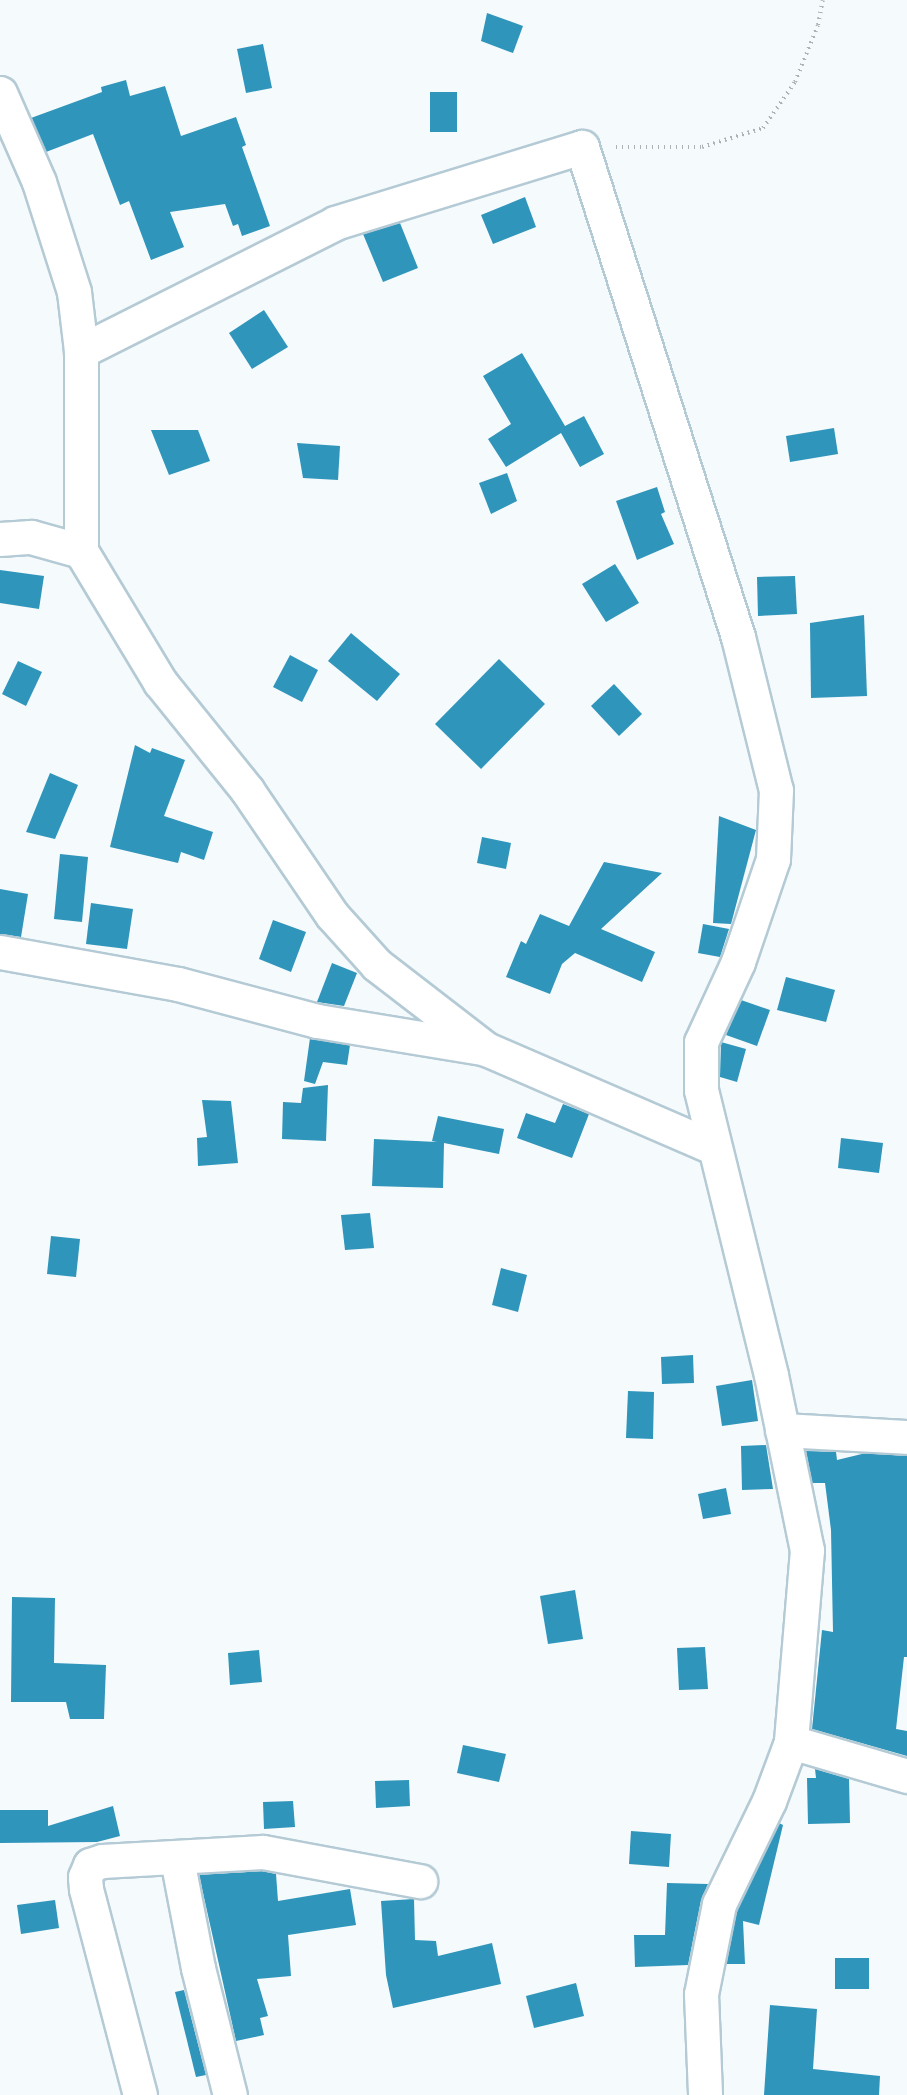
<!DOCTYPE html>
<style>
body{margin:0}
#map{position:relative;width:907px;height:2095px;overflow:hidden;background:#f5fafc;font-family:Commissioner,sans-serif}
div>[style]{position:absolute}
.building>*{inset:0;background:#2f95bb}
.path>*{height:4px;margin-top:-2px;transform-origin:0;background:repeating-linear-gradient(90deg,#adb3b5 0 1.5px,transparent 0 6px)}
.roads{filter:drop-shadow(2px 0 #b4cad5) drop-shadow(-2px 0 #b4cad5) drop-shadow(0 2px #b4cad5) drop-shadow(0 -2px #b4cad5)}
.minor>*{height:33px;margin:-16.5px;padding:0 16.5px;transform-origin:16.5px;border-radius:16.5px;background:#fff}
span{translate:-50% -50%;white-space:nowrap;text-align:center;line-height:1.15;-webkit-text-stroke:4.5px #f5fafc;paint-order:stroke}
</style>
<div id="map">
<div class="building">
<div style="clip-path:polygon(487px 13px,523px 26px,513px 53px,481px 41px)"></div>
<div style="clip-path:polygon(263px 44px,272px 88px,246px 93px,237px 49px)"></div>
<div style="clip-path:polygon(126px 80px,130px 96px,165px 86px,181px 136px,236px 117px,246px 145px,242px 147px,270px 226px,242px 236px,238px 224px,233px 226px,225px 204px,170px 212px,184px 247px,151px 260px,129px 201px,120px 205px,93px 134px,46px 152px,31px 118px,102px 92px,101px 87px)"></div>
<div style="clip-path:polygon(430px 92px,457px 92px,457px 132px,430px 132px)"></div>
<div style="clip-path:polygon(525px 197px,536px 227px,493px 244px,481px 215px)"></div>
<div style="clip-path:polygon(400px 223px,418px 268px,383px 282px,363px 234px)"></div>
<div style="clip-path:polygon(264px 310px,288px 347px,252px 369px,229px 333px)"></div>
<div style="clip-path:polygon(522px 353px,565px 426px,584px 416px,604px 454px,580px 467px,561px 433px,506px 467px,488px 439px,511px 424px,483px 376px)"></div>
<div style="clip-path:polygon(834px 428px,838px 454px,790px 462px,786px 436px)"></div>
<div style="clip-path:polygon(151px 430px,198px 430px,210px 461px,169px 475px)"></div>
<div style="clip-path:polygon(297px 443px,340px 446px,338px 480px,303px 478px)"></div>
<div style="clip-path:polygon(507px 473px,517px 501px,491px 514px,479px 483px)"></div>
<div style="clip-path:polygon(657px 487px,665px 512px,661px 514px,674px 544px,637px 560px,616px 501px)"></div>
<div style="clip-path:polygon(615px 564px,639px 603px,606px 622px,582px 584px)"></div>
<div style="clip-path:polygon(0 570px,44px 576px,39px 609px,0 603px)"></div>
<div style="clip-path:polygon(795px 576px,797px 614px,758px 616px,757px 577px)"></div>
<div style="clip-path:polygon(864px 615px,867px 696px,811px 698px,810px 623px)"></div>
<div style="clip-path:polygon(351px 633px,400px 674px,377px 701px,328px 661px)"></div>
<div style="clip-path:polygon(290px 655px,318px 670px,302px 702px,273px 687px)"></div>
<div style="clip-path:polygon(499px 659px,545px 704px,481px 769px,435px 724px)"></div>
<div style="clip-path:polygon(18px 661px,42px 672px,26px 706px,2px 694px)"></div>
<div style="clip-path:polygon(614px 684px,642px 714px,619px 736px,591px 706px)"></div>
<div style="clip-path:polygon(135px 745px,150px 753px,152px 748px,185px 760px,164px 816px,213px 832px,204px 860px,181px 852px,178px 863px,110px 847px)"></div>
<div style="clip-path:polygon(50px 773px,78px 785px,55px 839px,26px 832px)"></div>
<div style="clip-path:polygon(719px 816px,756px 830px,731px 924px,713px 923px)"></div>
<div style="clip-path:polygon(482px 837px,511px 843px,506px 869px,477px 863px)"></div>
<div style="clip-path:polygon(60px 854px,88px 857px,82px 922px,54px 919px)"></div>
<div style="clip-path:polygon(604px 862px,662px 873px,601px 929px,655px 952px,642px 982px,575px 953px,562px 964px,550px 994px,506px 977px,521px 941px,526px 944px,540px 914px,569px 926px)"></div>
<div style="clip-path:polygon(0 889px,28px 894px,21px 937px,0 934px)"></div>
<div style="clip-path:polygon(91px 903px,133px 909px,127px 949px,86px 944px)"></div>
<div style="clip-path:polygon(273px 920px,306px 932px,291px 972px,259px 959px)"></div>
<div style="clip-path:polygon(703px 924px,729px 929px,720px 957px,698px 953px)"></div>
<div style="clip-path:polygon(332px 963px,357px 973px,344px 1006px,317px 1002px)"></div>
<div style="clip-path:polygon(786px 977px,835px 990px,826px 1022px,777px 1010px)"></div>
<div style="clip-path:polygon(741px 1000px,770px 1010px,757px 1046px,726px 1035px)"></div>
<div style="clip-path:polygon(310px 1038px,350px 1045px,347px 1065px,323px 1062px,315px 1084px,304px 1081px)"></div>
<div style="clip-path:polygon(721px 1042px,746px 1049px,737px 1082px,720px 1077px)"></div>
<div style="clip-path:polygon(328px 1085px,326px 1141px,282px 1139px,283px 1102px,301px 1103px,303px 1088px)"></div>
<div style="clip-path:polygon(202px 1100px,231px 1101px,238px 1163px,198px 1166px,197px 1138px,207px 1137px)"></div>
<div style="clip-path:polygon(563px 1104px,589px 1114px,572px 1158px,517px 1138px,526px 1113px,555px 1123px)"></div>
<div style="clip-path:polygon(438px 1116px,504px 1129px,499px 1154px,444px 1143px,443px 1188px,372px 1186px,374px 1139px,437px 1142px,432px 1141px)"></div>
<div style="clip-path:polygon(841px 1138px,883px 1143px,879px 1173px,838px 1168px)"></div>
<div style="clip-path:polygon(370px 1213px,374px 1248px,345px 1250px,341px 1215px)"></div>
<div style="clip-path:polygon(51px 1236px,80px 1239px,76px 1277px,47px 1274px)"></div>
<div style="clip-path:polygon(501px 1268px,527px 1275px,518px 1312px,492px 1305px)"></div>
<div style="clip-path:polygon(693px 1355px,694px 1383px,662px 1384px,661px 1357px)"></div>
<div style="clip-path:polygon(752px 1380px,758px 1421px,722px 1426px,716px 1386px)"></div>
<div style="clip-path:polygon(628px 1391px,654px 1392px,653px 1439px,626px 1438px)"></div>
<div style="clip-path:polygon(766px 1445px,773px 1489px,742px 1490px,741px 1446px)"></div>
<div style="clip-path:polygon(806px 1451px,836px 1452px,837px 1460px,866px 1453px,907px 1456px,907px 1657px,904px 1657px,896px 1729px,907px 1731px,907px 1756px,812px 1729px,822px 1630px,833px 1632px,831px 1530px,825px 1483px,812px 1483px)"></div>
<div style="clip-path:polygon(726px 1488px,731px 1514px,703px 1519px,698px 1494px)"></div>
<div style="clip-path:polygon(575px 1590px,583px 1639px,548px 1644px,540px 1596px)"></div>
<div style="clip-path:polygon(12px 1597px,55px 1598px,54px 1663px,106px 1665px,104px 1719px,70px 1719px,66px 1702px,11px 1702px)"></div>
<div style="clip-path:polygon(705px 1647px,708px 1689px,679px 1690px,677px 1648px)"></div>
<div style="clip-path:polygon(259px 1650px,262px 1682px,230px 1685px,228px 1653px)"></div>
<div style="clip-path:polygon(463px 1745px,506px 1754px,499px 1782px,457px 1773px)"></div>
<div style="clip-path:polygon(815px 1769px,849px 1779px,850px 1823px,808px 1824px,807px 1778px,816px 1778px)"></div>
<div style="clip-path:polygon(409px 1780px,410px 1806px,376px 1808px,375px 1781px)"></div>
<div style="clip-path:polygon(293px 1801px,295px 1827px,264px 1829px,263px 1802px)"></div>
<div style="clip-path:polygon(113px 1806px,120px 1836px,97px 1842px,0 1843px,0 1810px,48px 1810px,48px 1826px)"></div>
<div style="clip-path:polygon(779px 1823px,783px 1825px,759px 1925px,743px 1921px,745px 1964px,726px 1964px,737px 1910px)"></div>
<div style="clip-path:polygon(631px 1831px,671px 1834px,669px 1867px,629px 1864px)"></div>
<div style="clip-path:polygon(262px 1871px,276px 1874px,278px 1901px,350px 1889px,356px 1925px,288px 1935px,291px 1976px,257px 1979px,268px 2016px,260px 2018px,264px 2035px,236px 2041px,199px 1875px)"></div>
<div style="clip-path:polygon(667px 1883px,708px 1884px,701px 1900px,688px 1965px,635px 1967px,634px 1935px,665px 1935px)"></div>
<div style="clip-path:polygon(414px 1899px,415px 1940px,436px 1941px,438px 1956px,492px 1943px,501px 1984px,393px 2008px,386px 1975px,381px 1901px)"></div>
<div style="clip-path:polygon(55px 1900px,59px 1928px,21px 1934px,17px 1905px)"></div>
<div style="clip-path:polygon(835px 1958px,869px 1958px,869px 1989px,835px 1989px)"></div>
<div style="clip-path:polygon(576px 1983px,584px 2016px,534px 2028px,526px 1996px)"></div>
<div style="clip-path:polygon(184px 1990px,206px 2075px,196px 2077px,175px 1992px)"></div>
<div style="clip-path:polygon(770px 2005px,817px 2009px,813px 2069px,880px 2076px,879px 2095px,764px 2095px)"></div>
</div>
<div class="path">
<div style="left:616px;top:147px;width:86px"></div>
<div style="left:702px;top:147px;width:64px;rotate:-17.3deg"></div>
<div style="left:763px;top:128px;width:56px;rotate:-55.2deg"></div>
<div style="left:795px;top:82px;width:61px;rotate:-68deg"></div>
<div style="left:818px;top:25px;width:25px;rotate:-79deg"></div>
</div>
<div class="roads">
<div class="minor">
<div style="left:0;top:93px;width:97px;rotate:66.3deg"></div>
<div style="left:39px;top:182px;width:115px;rotate:72.3deg"></div>
<div style="left:74px;top:292px;width:59px;rotate:83.2deg"></div>
<div style="left:81px;top:351px;width:200px;rotate:90deg"></div>
<div style="left:81px;top:551px;width:153px;rotate:58.9deg"></div>
<div style="left:160px;top:682px;width:139px;rotate:51.1deg"></div>
<div style="left:247px;top:790px;width:151px;rotate:55.8deg"></div>
<div style="left:332px;top:915px;width:67px;rotate:48deg"></div>
<div style="left:377px;top:965px;width:138px;rotate:37.6deg"></div>
<div style="left:486px;top:1049px;width:247px;rotate:23.4deg"></div>
<div style="left:81px;top:351px;width:284px;rotate:-26.7deg"></div>
<div style="left:335px;top:223px;width:258px;rotate:-17.1deg"></div>
<div style="left:582px;top:147px;width:514px;rotate:72.34deg"></div>
<div style="left:738px;top:637px;width:158px;rotate:76.1deg"></div>
<div style="left:776px;top:790px;width:69px;rotate:92.5deg"></div>
<div style="left:773px;top:859px;width:109px;rotate:108.8deg"></div>
<div style="left:738px;top:962px;width:88px;rotate:114.8deg"></div>
<div style="left:701px;top:1042px;width:48px;rotate:90deg"></div>
<div style="left:701px;top:1090px;width:293px;rotate:76.2deg"></div>
<div style="left:771px;top:1375px;width:179px;rotate:78.4deg"></div>
<div style="left:807px;top:1550px;width:193px;rotate:94.8deg"></div>
<div style="left:791px;top:1742px;width:63px;rotate:110.4deg"></div>
<div style="left:769px;top:1801px;width:114px;rotate:115.9deg"></div>
<div style="left:719px;top:1904px;width:92px;rotate:101.3deg"></div>
<div style="left:701px;top:1994px;width:101px;rotate:87.7deg"></div>
<div style="left:0;top:539px;width:31px;rotate:-4deg"></div>
<div style="left:31px;top:537px;width:52px;rotate:15.6deg"></div>
<div style="left:0;top:952px;width:181px;rotate:10.2deg"></div>
<div style="left:178px;top:984px;width:144px;rotate:14.9deg"></div>
<div style="left:317px;top:1021px;width:166px;rotate:9.3deg"></div>
<div style="left:782px;top:1430px;width:125px;rotate:3.2deg"></div>
<div style="left:791px;top:1742px;width:121px;rotate:16.3deg"></div>
<div style="left:177px;top:1859px;width:111px;rotate:79.1deg"></div>
<div style="left:198px;top:1968px;width:131px;rotate:75.9deg"></div>
<div style="left:140px;top:2095px;width:213px;rotate:-104.7deg"></div>
<div style="left:86px;top:1889px;width:12px;rotate:-95deg"></div>
<div style="left:85px;top:1877px;width:13px;rotate:-67deg"></div>
<div style="left:90px;top:1865px;width:13px;rotate:-18deg"></div>
<div style="left:102px;top:1861px;width:161px;rotate:-3.2deg"></div>
<div style="left:263px;top:1852px;width:160px;rotate:10.5deg"></div>
</div>
</div>
</div>
